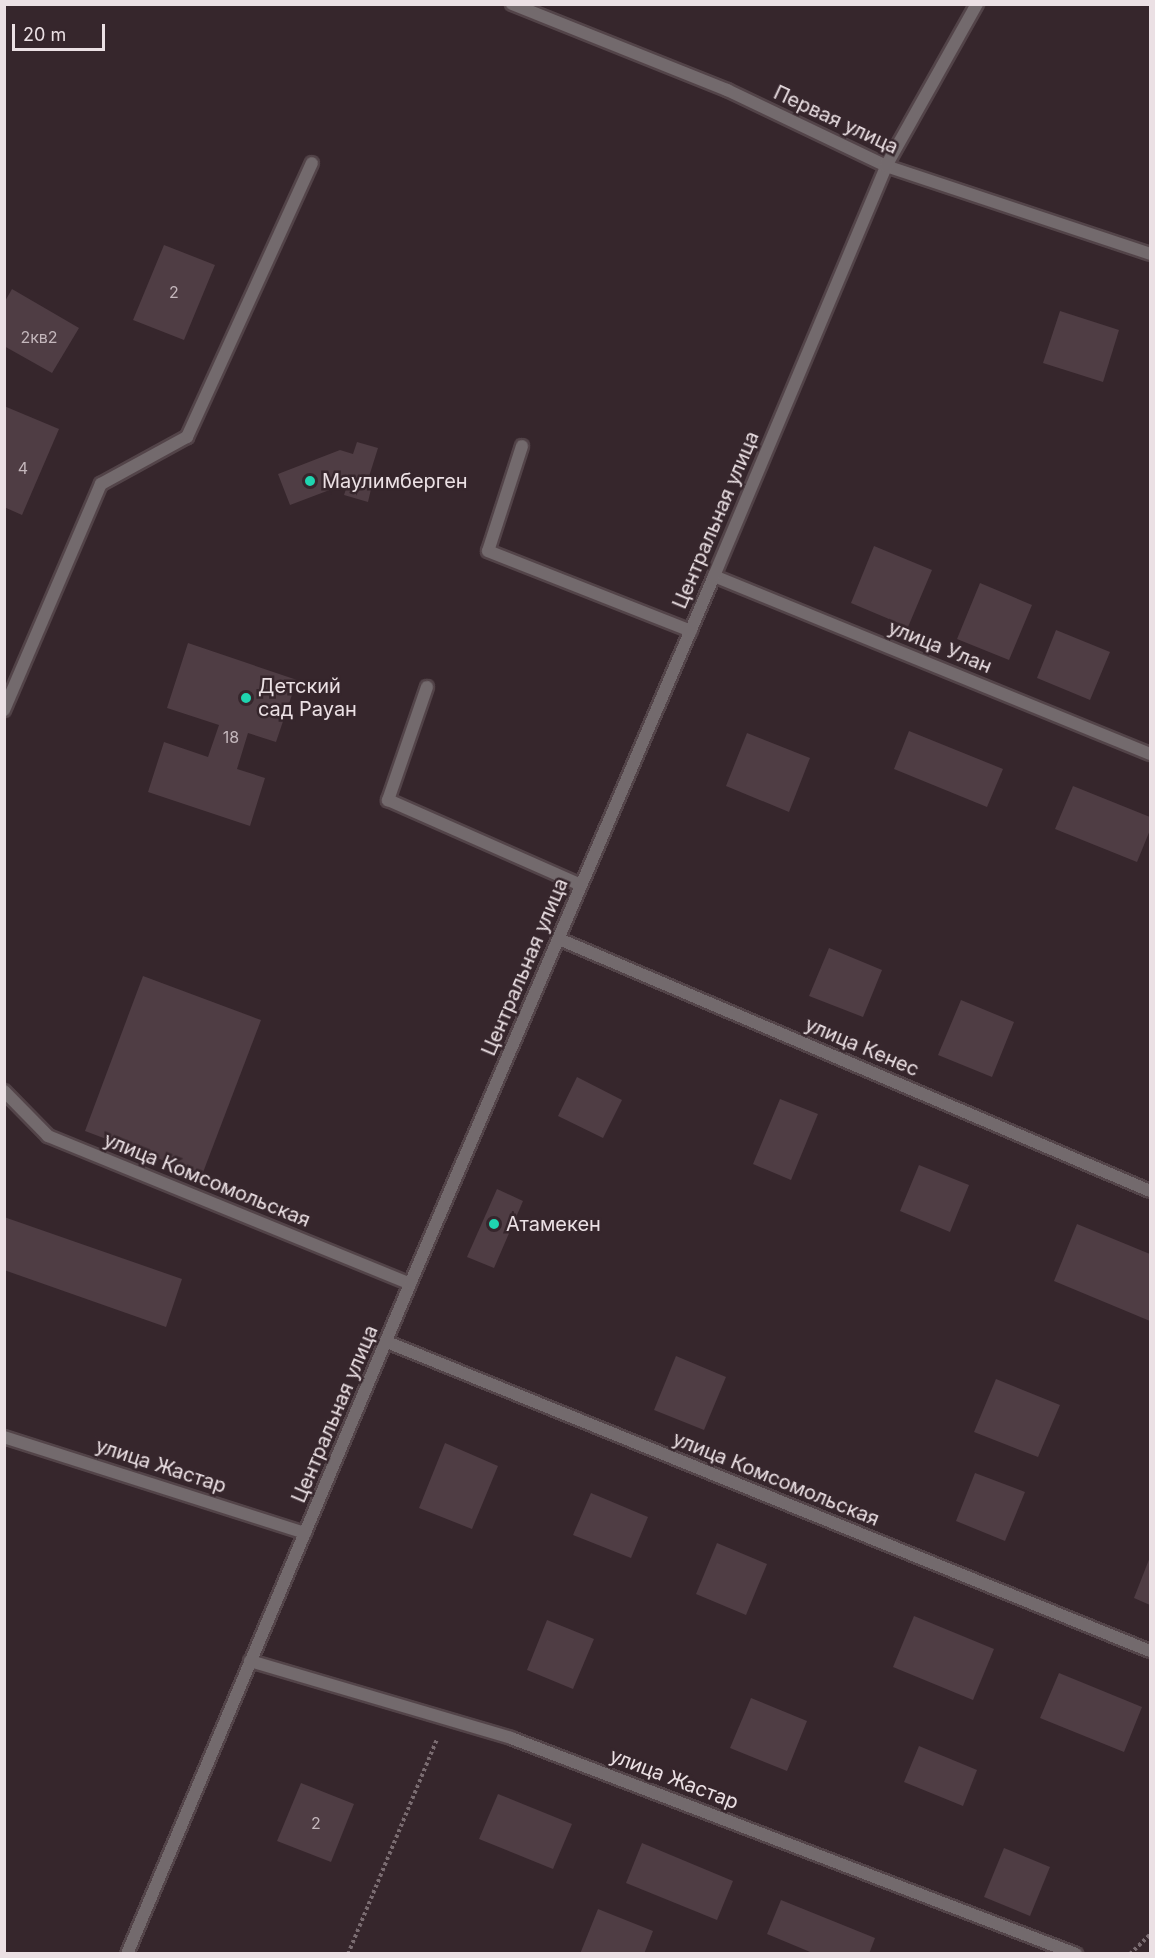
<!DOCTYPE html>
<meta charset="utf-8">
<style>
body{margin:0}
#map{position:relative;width:1155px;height:1958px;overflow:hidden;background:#36262c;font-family:Inter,sans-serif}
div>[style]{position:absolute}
.building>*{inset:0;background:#4f3d44}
.path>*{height:4px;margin-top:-2px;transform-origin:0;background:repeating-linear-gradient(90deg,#7a6c71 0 3px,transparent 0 6px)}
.roads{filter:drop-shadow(2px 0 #534449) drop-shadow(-2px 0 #534449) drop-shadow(0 2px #534449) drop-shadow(0 -2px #534449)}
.service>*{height:12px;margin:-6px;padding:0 6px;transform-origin:6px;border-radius:6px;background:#736a6d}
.minor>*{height:12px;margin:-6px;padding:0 6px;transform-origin:6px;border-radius:6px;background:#736a6d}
.dots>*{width:16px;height:16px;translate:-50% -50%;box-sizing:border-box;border:3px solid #36262c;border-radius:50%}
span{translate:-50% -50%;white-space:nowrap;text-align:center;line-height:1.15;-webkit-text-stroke:5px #36262c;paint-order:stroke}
.number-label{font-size:16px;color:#c4b7bc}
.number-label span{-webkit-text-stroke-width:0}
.street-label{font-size:20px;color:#ebe0e4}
.poi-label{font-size:20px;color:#ebe0e4}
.left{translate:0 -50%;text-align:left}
.frame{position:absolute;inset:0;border:6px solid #ebe0e4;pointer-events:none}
.scale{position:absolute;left:12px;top:24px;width:93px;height:27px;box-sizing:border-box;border:3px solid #ebe0e4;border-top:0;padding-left:8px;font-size:18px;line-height:21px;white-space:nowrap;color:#ebe0e4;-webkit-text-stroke:4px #36262c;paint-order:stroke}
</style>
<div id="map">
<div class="building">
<div style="clip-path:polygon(164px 245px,215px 265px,184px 340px,133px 320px)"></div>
<div style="clip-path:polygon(12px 289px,79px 328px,52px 373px,4px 346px,4px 303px)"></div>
<div style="clip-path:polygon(1060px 311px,1119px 330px,1103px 382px,1043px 363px)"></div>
<div style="clip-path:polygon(4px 406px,59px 429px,22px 515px,4px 507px)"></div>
<div style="clip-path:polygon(357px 442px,378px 448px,367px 483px,372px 485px,368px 502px,344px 495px,348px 483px,290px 505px,278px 474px,340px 450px,353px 454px)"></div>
<div style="clip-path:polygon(874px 546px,932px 570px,908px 627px,851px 603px)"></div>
<div style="clip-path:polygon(980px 583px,1032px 605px,1009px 660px,957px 639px)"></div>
<div style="clip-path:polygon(1056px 630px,1110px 652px,1090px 700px,1037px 678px)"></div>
<div style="clip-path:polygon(188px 643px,297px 680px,276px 742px,248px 733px,237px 769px,265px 778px,250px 826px,148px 792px,164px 742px,208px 757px,219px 725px,167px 708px)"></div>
<div style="clip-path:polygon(909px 731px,1003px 769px,987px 807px,894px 769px)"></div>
<div style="clip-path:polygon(747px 733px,810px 758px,789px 812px,726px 786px)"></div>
<div style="clip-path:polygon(1073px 786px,1150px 817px,1150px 830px,1137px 862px,1055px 829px)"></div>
<div style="clip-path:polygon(829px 948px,882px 970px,863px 1017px,809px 996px)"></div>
<div style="clip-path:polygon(143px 976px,261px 1020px,202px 1175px,85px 1131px)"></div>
<div style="clip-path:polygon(961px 1000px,1014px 1022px,992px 1077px,938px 1055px)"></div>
<div style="clip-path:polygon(577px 1077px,622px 1100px,603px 1138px,558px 1116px)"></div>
<div style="clip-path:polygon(780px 1099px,818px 1114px,791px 1180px,753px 1164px)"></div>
<div style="clip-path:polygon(919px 1165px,969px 1185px,950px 1232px,900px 1211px)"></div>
<div style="clip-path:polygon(497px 1189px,523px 1201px,494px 1268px,467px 1257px)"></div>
<div style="clip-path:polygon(4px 1217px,182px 1279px,166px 1327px,4px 1270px)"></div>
<div style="clip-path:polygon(1077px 1224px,1150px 1254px,1150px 1321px,1054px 1281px)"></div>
<div style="clip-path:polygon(676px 1356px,726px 1377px,704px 1430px,654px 1410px)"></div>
<div style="clip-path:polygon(996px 1379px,1060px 1405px,1038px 1457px,974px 1432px)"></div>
<div style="clip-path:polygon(445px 1443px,498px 1466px,472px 1529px,419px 1508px)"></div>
<div style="clip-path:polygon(975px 1473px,1025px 1492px,1005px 1541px,956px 1521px)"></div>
<div style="clip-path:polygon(591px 1493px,648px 1517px,631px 1558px,573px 1535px)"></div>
<div style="clip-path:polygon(717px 1543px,767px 1564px,746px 1615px,696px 1594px)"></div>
<div style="clip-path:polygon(1150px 1557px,1150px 1605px,1134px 1598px)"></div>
<div style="clip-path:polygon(914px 1616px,994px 1649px,973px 1700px,893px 1667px)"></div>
<div style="clip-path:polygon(547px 1620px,594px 1639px,573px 1689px,527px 1670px)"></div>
<div style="clip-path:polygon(1059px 1673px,1142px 1707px,1124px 1752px,1040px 1718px)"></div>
<div style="clip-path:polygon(751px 1698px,807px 1721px,787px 1771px,730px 1748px)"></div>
<div style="clip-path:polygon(919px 1746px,977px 1770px,963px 1806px,904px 1782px)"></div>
<div style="clip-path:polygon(301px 1783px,354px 1804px,331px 1862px,277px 1841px)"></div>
<div style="clip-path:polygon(498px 1794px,572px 1824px,553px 1869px,479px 1839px)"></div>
<div style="clip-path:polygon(642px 1843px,733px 1881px,717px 1920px,626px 1883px)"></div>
<div style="clip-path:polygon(1004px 1848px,1050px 1867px,1030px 1916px,984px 1897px)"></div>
<div style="clip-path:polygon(781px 1900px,875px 1938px,869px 1954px,815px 1954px,767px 1934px)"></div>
<div style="clip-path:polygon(598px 1909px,653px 1931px,644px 1954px,580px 1954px)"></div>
</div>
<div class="path">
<div style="left:348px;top:1954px;width:233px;rotate:-67.5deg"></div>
<div style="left:1130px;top:1954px;width:28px;rotate:-44deg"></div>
</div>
<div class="roads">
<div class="service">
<div style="left:522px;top:446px;width:110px;rotate:107.9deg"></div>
<div style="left:488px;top:551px;width:218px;rotate:21.5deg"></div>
<div style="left:427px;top:687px;width:120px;rotate:109deg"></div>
<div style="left:388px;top:800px;width:211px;rotate:23.8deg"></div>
</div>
<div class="minor">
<div style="left:512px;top:4px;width:232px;rotate:21.8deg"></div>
<div style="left:727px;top:90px;width:176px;rotate:25.5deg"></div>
<div style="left:886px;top:166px;width:278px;rotate:18.4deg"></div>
<div style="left:714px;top:576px;width:471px;rotate:22.2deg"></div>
<div style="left:4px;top:710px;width:246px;rotate:-66.8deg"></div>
<div style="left:101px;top:484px;width:98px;rotate:-28.7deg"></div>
<div style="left:187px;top:437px;width:301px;rotate:-65.5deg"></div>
<div style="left:559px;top:939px;width:642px;rotate:23.09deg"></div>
<div style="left:4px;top:1091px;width:63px;rotate:45.6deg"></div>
<div style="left:48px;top:1136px;width:391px;rotate:22.2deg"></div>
<div style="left:387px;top:1342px;width:823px;rotate:22.05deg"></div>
<div style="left:4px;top:1437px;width:316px;rotate:17.7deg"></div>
<div style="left:250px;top:1661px;width:272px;rotate:16.4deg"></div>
<div style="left:511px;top:1738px;width:605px;rotate:20.92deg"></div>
<div style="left:127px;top:1954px;width:727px;rotate:-67.1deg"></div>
<div style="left:410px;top:1284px;width:771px;rotate:-66.76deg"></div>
<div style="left:714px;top:576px;width:445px;rotate:-67.2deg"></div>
<div style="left:886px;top:166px;width:186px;rotate:-60.7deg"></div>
</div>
</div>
<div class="dots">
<div style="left:310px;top:481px;background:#1fd5b0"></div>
<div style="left:246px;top:698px;background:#1fd5b0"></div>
<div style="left:494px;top:1224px;background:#1fd5b0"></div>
</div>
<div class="number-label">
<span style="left:174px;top:292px">2</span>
<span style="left:39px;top:337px">2кв2</span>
<span style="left:23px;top:468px">4</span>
<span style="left:231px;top:737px">18</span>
<span style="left:316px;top:1823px">2</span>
</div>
<div class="street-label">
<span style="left:836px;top:120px;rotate:25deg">Первая улица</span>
<span style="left:716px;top:520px;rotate:-67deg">Центральная улица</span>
<span style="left:940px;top:647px;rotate:22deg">улица Улан</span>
<span style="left:525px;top:967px;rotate:-67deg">Центральная улица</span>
<span style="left:862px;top:1047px;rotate:23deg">улица Кенес</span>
<span style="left:207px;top:1180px;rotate:22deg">улица Комсомольская</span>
<span style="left:335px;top:1414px;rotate:-67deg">Центральная улица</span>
<span style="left:161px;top:1466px;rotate:18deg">улица Жастар</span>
<span style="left:776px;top:1479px;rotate:22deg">улица Комсомольская</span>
<span style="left:674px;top:1779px;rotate:21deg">улица Жастар</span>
</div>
<div class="poi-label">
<span class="left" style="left:322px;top:481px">Маулимберген</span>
<span class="left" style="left:258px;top:698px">Детский<br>сад Рауан</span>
<span class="left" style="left:506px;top:1224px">Атамекен</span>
</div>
<div class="frame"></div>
<div class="scale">20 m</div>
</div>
